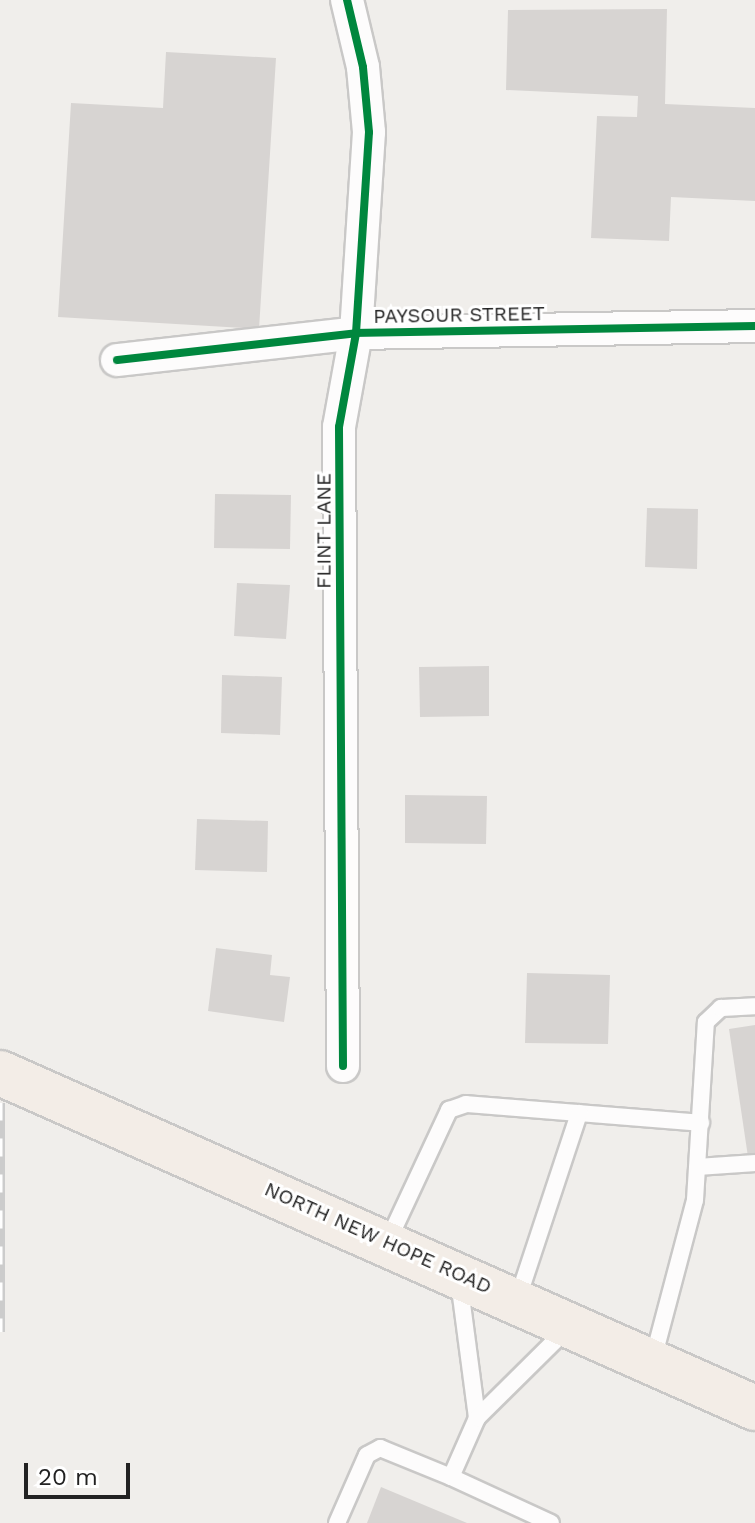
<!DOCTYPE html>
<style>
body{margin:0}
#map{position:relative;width:755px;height:1523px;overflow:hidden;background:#f0eeeb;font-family:"Work Sans",sans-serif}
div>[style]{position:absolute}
.building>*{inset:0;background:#d7d4d2}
.roads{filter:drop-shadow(2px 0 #c9c8c7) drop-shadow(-2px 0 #c9c8c7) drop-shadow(0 2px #c9c8c7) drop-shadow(0 -2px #c9c8c7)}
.service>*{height:16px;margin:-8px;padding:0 8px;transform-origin:8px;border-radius:8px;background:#fdfcfc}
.minor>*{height:32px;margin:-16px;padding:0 16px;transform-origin:16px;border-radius:16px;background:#fdfcfc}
.primary>*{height:44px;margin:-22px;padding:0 22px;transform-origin:22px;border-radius:22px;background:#f3ede7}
.rail>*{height:9px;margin-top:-4.5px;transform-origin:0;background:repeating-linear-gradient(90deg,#fff 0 18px,#ccc 0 36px);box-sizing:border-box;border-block:2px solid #ccc}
.cycleway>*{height:8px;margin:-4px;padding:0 4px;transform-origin:4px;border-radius:4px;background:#00873e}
span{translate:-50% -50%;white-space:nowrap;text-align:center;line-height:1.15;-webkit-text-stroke:6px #fff;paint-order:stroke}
.street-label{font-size:20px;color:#222}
.scale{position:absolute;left:24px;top:1463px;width:106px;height:36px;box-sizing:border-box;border:4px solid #222;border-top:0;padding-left:10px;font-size:24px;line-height:28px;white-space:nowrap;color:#222;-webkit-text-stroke:6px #fff;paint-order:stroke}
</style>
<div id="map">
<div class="building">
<div style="clip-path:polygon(667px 9px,665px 104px,755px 108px,755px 201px,671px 197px,669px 241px,591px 238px,597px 116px,637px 117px,638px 96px,506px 90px,508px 10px)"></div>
<div style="clip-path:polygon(166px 52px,276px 58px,259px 329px,58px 317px,71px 103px,163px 108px)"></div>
<div style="clip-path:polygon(215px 494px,291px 495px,290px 549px,214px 548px)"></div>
<div style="clip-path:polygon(647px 508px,698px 509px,697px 569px,645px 567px)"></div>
<div style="clip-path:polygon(237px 583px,290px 585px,286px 639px,234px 636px)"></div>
<div style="clip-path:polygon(489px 666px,489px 716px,420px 717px,419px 667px)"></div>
<div style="clip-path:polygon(222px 675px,282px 677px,280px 735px,221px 733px)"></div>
<div style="clip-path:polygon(405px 795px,487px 796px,486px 844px,405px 843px)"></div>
<div style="clip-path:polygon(197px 819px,268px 821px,267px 872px,195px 870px)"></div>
<div style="clip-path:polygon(216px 948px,272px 955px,270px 975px,290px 977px,284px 1022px,208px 1011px)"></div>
<div style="clip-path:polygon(527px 973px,610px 975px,608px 1044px,525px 1043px)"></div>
<div style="clip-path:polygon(755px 1025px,755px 1156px,748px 1157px,729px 1029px)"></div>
<div style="clip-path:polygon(381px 1487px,467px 1523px,367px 1523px)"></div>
</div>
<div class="roads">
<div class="service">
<div style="left:698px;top:1167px;width:57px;rotate:-4deg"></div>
<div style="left:388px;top:1241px;width:145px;rotate:-65deg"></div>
<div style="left:449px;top:1110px;width:18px;rotate:-19deg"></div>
<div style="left:466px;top:1104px;width:236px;rotate:4.6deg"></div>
<div style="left:459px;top:1281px;width:138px;rotate:82.5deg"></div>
<div style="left:517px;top:1301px;width:198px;rotate:-71.7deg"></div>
<div style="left:653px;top:1359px;width:164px;rotate:-75.2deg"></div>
<div style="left:695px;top:1200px;width:178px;rotate:-86.5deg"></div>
<div style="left:706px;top:1022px;width:21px;rotate:-43deg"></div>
<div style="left:721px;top:1008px;width:34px;rotate:-3deg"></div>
<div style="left:451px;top:1477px;width:110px;rotate:24.7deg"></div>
<div style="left:337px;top:1523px;width:74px;rotate:-66.2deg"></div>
<div style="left:367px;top:1455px;width:15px;rotate:-28deg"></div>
<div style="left:380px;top:1448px;width:77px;rotate:22.2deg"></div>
<div style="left:451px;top:1477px;width:64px;rotate:-66.2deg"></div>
<div style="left:477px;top:1418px;width:127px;rotate:-44.7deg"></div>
</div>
<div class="minor">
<div style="left:117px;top:360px;width:241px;rotate:-6.4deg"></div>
<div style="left:356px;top:333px;width:399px;rotate:-1deg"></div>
<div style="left:343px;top:1066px;width:639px;rotate:-90.36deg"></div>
<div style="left:339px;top:427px;width:96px;rotate:-79.7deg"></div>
<div style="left:356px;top:333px;width:201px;rotate:-86.3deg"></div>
<div style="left:369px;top:132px;width:65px;rotate:-95.3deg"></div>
<div style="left:363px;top:67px;width:69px;rotate:-103.4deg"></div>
</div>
<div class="primary">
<div style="left:0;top:1073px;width:826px;rotate:23.93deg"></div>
</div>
</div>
<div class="rail">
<div style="left:0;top:1102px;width:229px;rotate:90deg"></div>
</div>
<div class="cycleway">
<div style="left:117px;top:360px;width:241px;rotate:-6.4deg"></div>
<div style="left:356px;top:333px;width:399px;rotate:-1deg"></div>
<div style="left:343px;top:1066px;width:639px;rotate:-90.36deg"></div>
<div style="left:339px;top:427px;width:96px;rotate:-79.7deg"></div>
<div style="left:356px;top:333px;width:201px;rotate:-86.3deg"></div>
<div style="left:369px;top:132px;width:65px;rotate:-95.3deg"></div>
<div style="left:363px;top:67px;width:69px;rotate:-103.4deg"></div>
</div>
<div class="street-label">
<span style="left:459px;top:315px;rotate:-1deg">PAYSOUR STREET</span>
<span style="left:324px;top:531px;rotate:-90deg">FLINT LANE</span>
<span style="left:378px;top:1238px;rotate:24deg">NORTH NEW HOPE ROAD</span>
</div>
<div class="scale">20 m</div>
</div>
